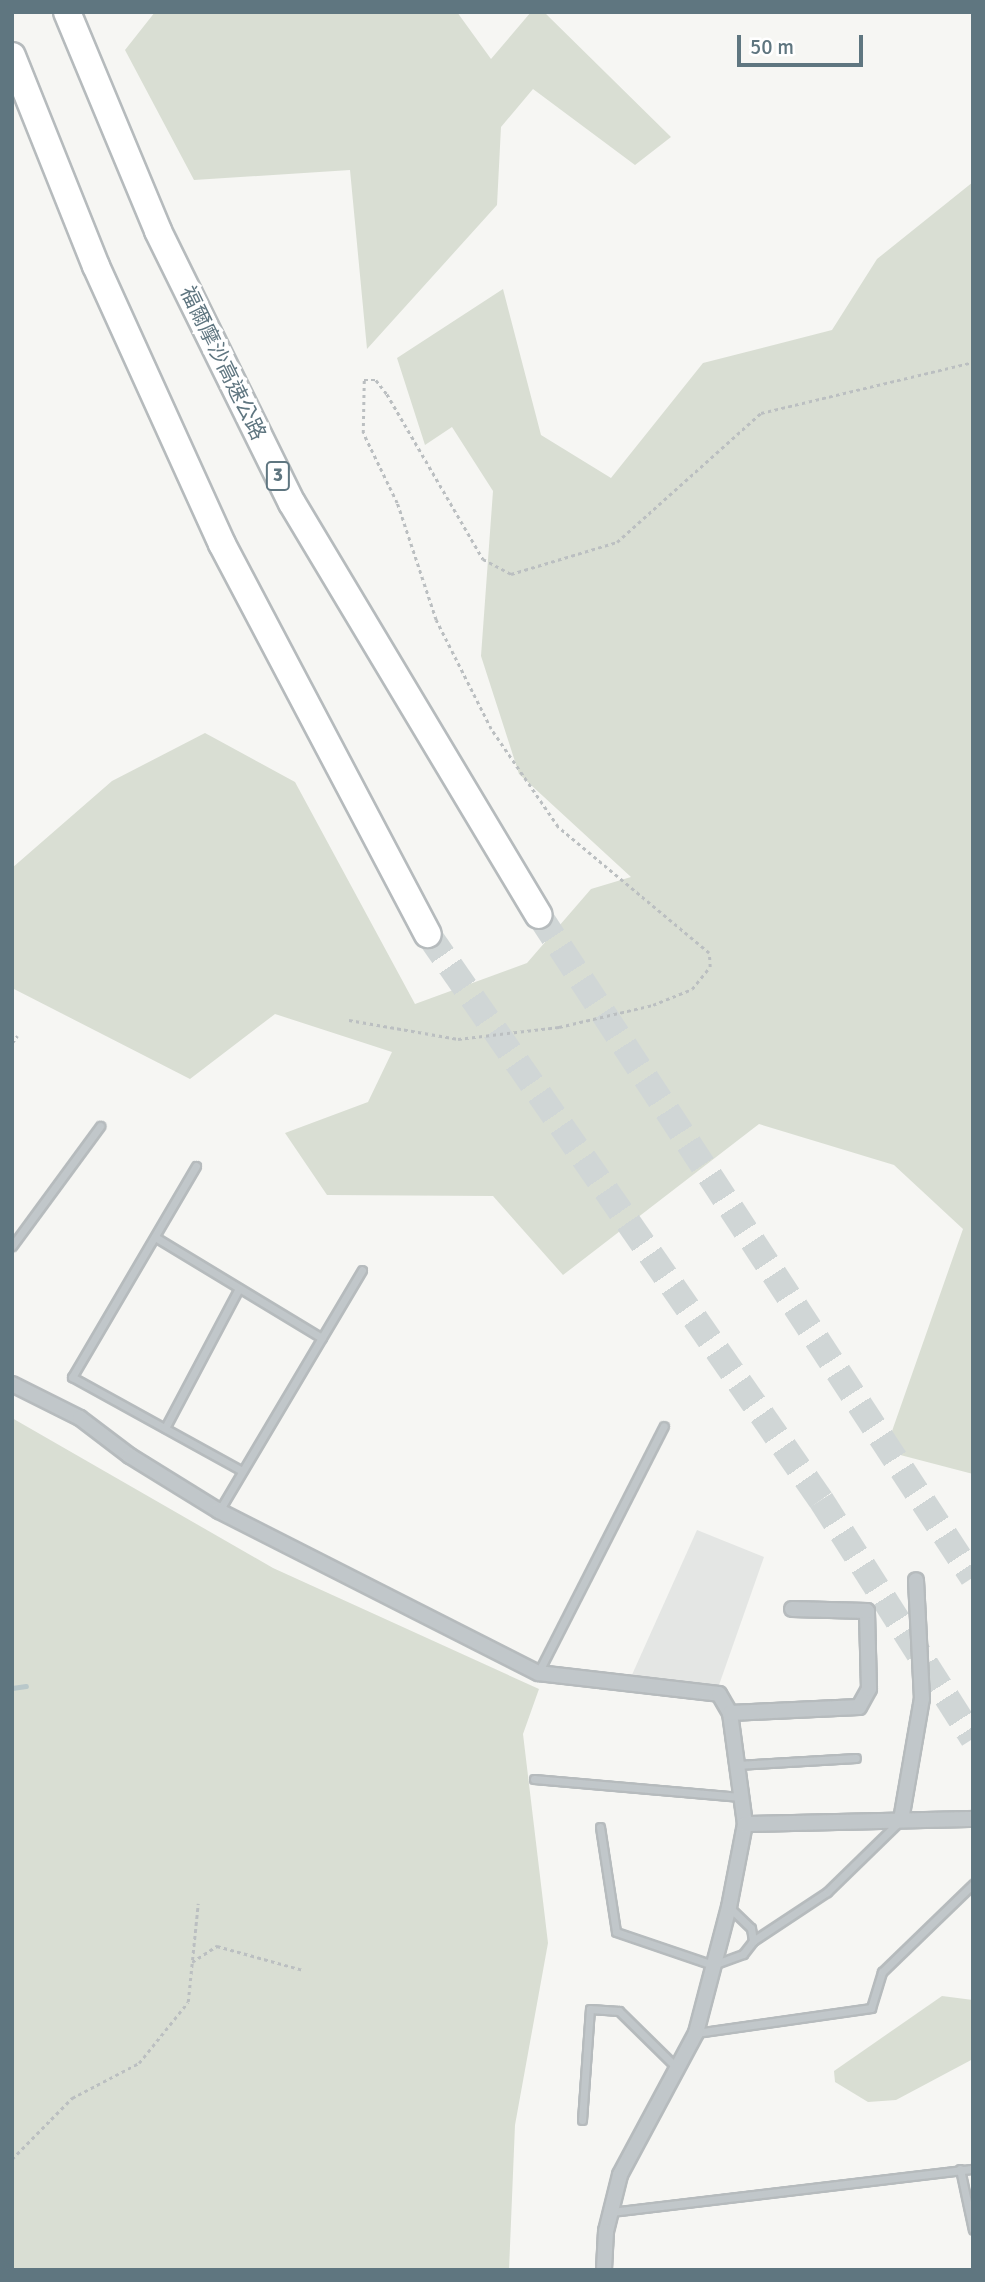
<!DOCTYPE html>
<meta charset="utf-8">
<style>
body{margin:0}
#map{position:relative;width:985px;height:2282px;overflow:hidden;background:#f6f6f3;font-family:Signika,"Noto Sans TC",sans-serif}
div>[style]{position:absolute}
.built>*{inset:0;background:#e4e6e4}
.green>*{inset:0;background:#d9ded3}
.stream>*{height:5px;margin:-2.5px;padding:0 2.5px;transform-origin:2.5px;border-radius:2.5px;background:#b9c8ca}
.motorway-tunnel>*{height:26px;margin-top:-13px;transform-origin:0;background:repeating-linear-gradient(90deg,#d0d6d6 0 26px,transparent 0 39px)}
.path>*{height:2.5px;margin-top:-1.25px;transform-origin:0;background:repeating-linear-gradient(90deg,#bbbfc1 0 3.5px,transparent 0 7px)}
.roads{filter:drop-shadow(2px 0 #b6bbbd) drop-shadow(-2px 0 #b6bbbd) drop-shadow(0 2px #b6bbbd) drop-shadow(0 -2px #b6bbbd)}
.service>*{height:7px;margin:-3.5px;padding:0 3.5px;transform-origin:3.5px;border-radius:3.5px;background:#c1c7ca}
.minor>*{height:14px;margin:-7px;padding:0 7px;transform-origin:7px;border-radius:7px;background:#c1c7ca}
.motorway>*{height:26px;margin:-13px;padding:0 13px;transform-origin:13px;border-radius:13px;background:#fff}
span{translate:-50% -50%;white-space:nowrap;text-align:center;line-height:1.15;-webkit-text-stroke:7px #fff;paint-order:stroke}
.shield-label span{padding:2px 5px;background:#fff;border:2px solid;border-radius:5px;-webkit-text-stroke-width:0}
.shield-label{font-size:19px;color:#5f7680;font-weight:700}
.street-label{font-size:21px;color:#5f7680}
.frame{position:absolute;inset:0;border:14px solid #5f7680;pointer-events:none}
.scale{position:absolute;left:737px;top:35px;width:126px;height:32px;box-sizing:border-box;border:4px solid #5f7680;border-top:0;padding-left:9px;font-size:21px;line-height:24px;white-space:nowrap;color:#5f7680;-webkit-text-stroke:5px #fff;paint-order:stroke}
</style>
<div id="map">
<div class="built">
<div style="clip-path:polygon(697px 1530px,764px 1557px,719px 1685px,631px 1677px)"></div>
</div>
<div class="green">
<div style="clip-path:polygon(155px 12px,457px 12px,491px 59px,531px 12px,544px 12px,671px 137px,635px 165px,533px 89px,501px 127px,497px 205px,367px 349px,350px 170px,194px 180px,125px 50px)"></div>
<div style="clip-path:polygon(973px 182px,973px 1474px,885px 1451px,963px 1229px,894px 1165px,759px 1124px,563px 1275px,493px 1196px,327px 1195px,285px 1133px,368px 1102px,392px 1052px,275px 1014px,190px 1079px,12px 988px,12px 868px,112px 781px,205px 733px,295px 782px,415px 1004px,527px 963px,591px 889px,631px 877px,519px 774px,481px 656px,493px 491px,452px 427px,425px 445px,397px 358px,503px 289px,541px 435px,611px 478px,703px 363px,832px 330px,877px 259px)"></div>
<div style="clip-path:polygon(12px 1418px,273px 1568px,539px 1689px,523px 1734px,548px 1943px,515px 2125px,509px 2270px,12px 2270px)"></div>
<div style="clip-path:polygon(942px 1996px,973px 2000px,973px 2059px,896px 2100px,868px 2102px,835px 2082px,834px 2071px)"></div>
</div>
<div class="stream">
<div style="left:12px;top:1688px;width:14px;rotate:-8deg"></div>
</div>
<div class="motorway-tunnel">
<div style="left:539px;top:915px;width:792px;rotate:56.79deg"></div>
<div style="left:428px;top:934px;width:689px;rotate:55.23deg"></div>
<div style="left:821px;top:1500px;width:283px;rotate:57.5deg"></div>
</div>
<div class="path">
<div style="left:349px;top:1020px;width:111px;rotate:9.9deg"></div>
<div style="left:458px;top:1039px;width:102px;rotate:-6.8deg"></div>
<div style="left:559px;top:1027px;width:97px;rotate:-13.2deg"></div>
<div style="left:653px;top:1005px;width:42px;rotate:-22.3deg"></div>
<div style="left:692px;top:989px;width:28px;rotate:-51deg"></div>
<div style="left:710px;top:967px;width:14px;rotate:-94deg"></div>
<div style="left:709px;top:953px;width:197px;rotate:-140.2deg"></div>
<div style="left:558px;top:827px;width:119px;rotate:-124.4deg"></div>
<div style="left:491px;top:729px;width:122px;rotate:-116.8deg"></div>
<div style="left:436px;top:620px;width:123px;rotate:-108.4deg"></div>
<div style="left:397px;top:503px;width:78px;rotate:-115.9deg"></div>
<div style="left:363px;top:433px;width:53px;rotate:-88.9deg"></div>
<div style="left:364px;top:380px;width:12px"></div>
<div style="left:376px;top:380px;width:18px;rotate:52deg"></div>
<div style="left:387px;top:394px;width:191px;rotate:59.8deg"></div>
<div style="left:483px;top:559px;width:32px;rotate:28deg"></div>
<div style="left:511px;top:574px;width:111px;rotate:-16.8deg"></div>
<div style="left:617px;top:542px;width:193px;rotate:-41.9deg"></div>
<div style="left:761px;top:413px;width:218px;rotate:-13.5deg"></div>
<div style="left:12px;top:1043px;width:9px;rotate:-54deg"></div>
<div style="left:192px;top:1962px;width:30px;rotate:-33deg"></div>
<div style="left:217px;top:1946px;width:89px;rotate:15.6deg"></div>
<div style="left:12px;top:2159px;width:86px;rotate:-45.5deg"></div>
<div style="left:72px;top:2098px;width:76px;rotate:-27.6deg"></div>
<div style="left:139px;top:2063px;width:78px;rotate:-51.2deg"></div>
<div style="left:188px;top:2002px;width:99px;rotate:-84.2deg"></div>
</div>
<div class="roads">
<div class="service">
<div style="left:196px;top:1166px;width:245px;rotate:120.4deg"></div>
<div style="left:72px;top:1377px;width:194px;rotate:28.9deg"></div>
<div style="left:155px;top:1237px;width:195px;rotate:31.2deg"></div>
<div style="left:12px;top:1246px;width:149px;rotate:-53.7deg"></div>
<div style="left:165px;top:1428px;width:158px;rotate:-62.1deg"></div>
<div style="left:219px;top:1511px;width:280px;rotate:-59.3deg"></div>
<div style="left:538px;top:1673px;width:277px;rotate:-63deg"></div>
<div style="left:737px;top:1765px;width:119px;rotate:-3.4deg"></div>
<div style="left:534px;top:1779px;width:207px;rotate:5deg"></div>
<div style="left:600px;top:1827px;width:106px;rotate:81.3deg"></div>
<div style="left:616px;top:1932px;width:102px;rotate:18.8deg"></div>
<div style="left:713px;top:1965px;width:32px;rotate:-20deg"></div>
<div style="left:743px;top:1954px;width:16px;rotate:-52deg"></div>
<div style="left:753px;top:1941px;width:89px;rotate:-33.5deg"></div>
<div style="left:827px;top:1892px;width:99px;rotate:-44.2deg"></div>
<div style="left:729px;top:1907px;width:30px;rotate:44deg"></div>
<div style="left:751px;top:1928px;width:13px;rotate:81deg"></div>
<div style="left:696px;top:2033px;width:177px;rotate:-8.1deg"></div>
<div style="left:871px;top:2008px;width:38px;rotate:-73deg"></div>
<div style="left:882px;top:1972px;width:127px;rotate:-44deg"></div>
<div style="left:582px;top:2120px;width:111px;rotate:-85.9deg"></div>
<div style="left:590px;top:2009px;width:29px;rotate:4deg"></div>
<div style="left:619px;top:2011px;width:81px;rotate:44.5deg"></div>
<div style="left:960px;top:2169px;width:62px;rotate:78deg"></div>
<div style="left:611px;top:2212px;width:365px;rotate:-6.8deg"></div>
</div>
<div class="minor">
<div style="left:12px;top:1384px;width:76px;rotate:26.6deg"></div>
<div style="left:80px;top:1418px;width:63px;rotate:37.2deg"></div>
<div style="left:130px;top:1456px;width:105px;rotate:31.7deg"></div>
<div style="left:219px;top:1511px;width:358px;rotate:26.9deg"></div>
<div style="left:538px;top:1673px;width:182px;rotate:6.6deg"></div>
<div style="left:719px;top:1694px;width:22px;rotate:60deg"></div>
<div style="left:730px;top:1713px;width:112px;rotate:82.3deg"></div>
<div style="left:745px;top:1824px;width:85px;rotate:100.9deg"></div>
<div style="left:729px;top:1907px;width:130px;rotate:104.7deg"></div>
<div style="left:696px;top:2033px;width:161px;rotate:118.2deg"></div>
<div style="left:620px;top:2175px;width:58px;rotate:104deg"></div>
<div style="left:606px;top:2231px;width:39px;rotate:93deg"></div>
<div style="left:730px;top:1713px;width:129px;rotate:-2.7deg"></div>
<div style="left:859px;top:1707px;width:21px;rotate:-61deg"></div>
<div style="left:869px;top:1689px;width:78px;rotate:-91.5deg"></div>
<div style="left:867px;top:1611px;width:75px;rotate:-178.5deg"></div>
<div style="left:901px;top:1820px;width:123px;rotate:-80.2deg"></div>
<div style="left:922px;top:1699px;width:119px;rotate:-92.9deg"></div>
<div style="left:745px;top:1824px;width:228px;rotate:-1.3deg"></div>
</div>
<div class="motorway">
<div style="left:67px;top:12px;width:237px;rotate:67.4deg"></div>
<div style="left:158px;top:231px;width:303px;rotate:63.8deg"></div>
<div style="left:292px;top:503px;width:480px;rotate:59.1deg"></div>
<div style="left:12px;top:56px;width:226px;rotate:68.2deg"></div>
<div style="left:96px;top:266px;width:305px;rotate:65.6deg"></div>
<div style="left:222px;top:544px;width:441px;rotate:62.2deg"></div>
</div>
</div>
<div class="shield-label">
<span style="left:278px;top:476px">3</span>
</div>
<div class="street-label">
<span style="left:223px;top:363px;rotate:64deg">福爾摩沙高速公路</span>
</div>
<div class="frame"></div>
<div class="scale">50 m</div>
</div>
